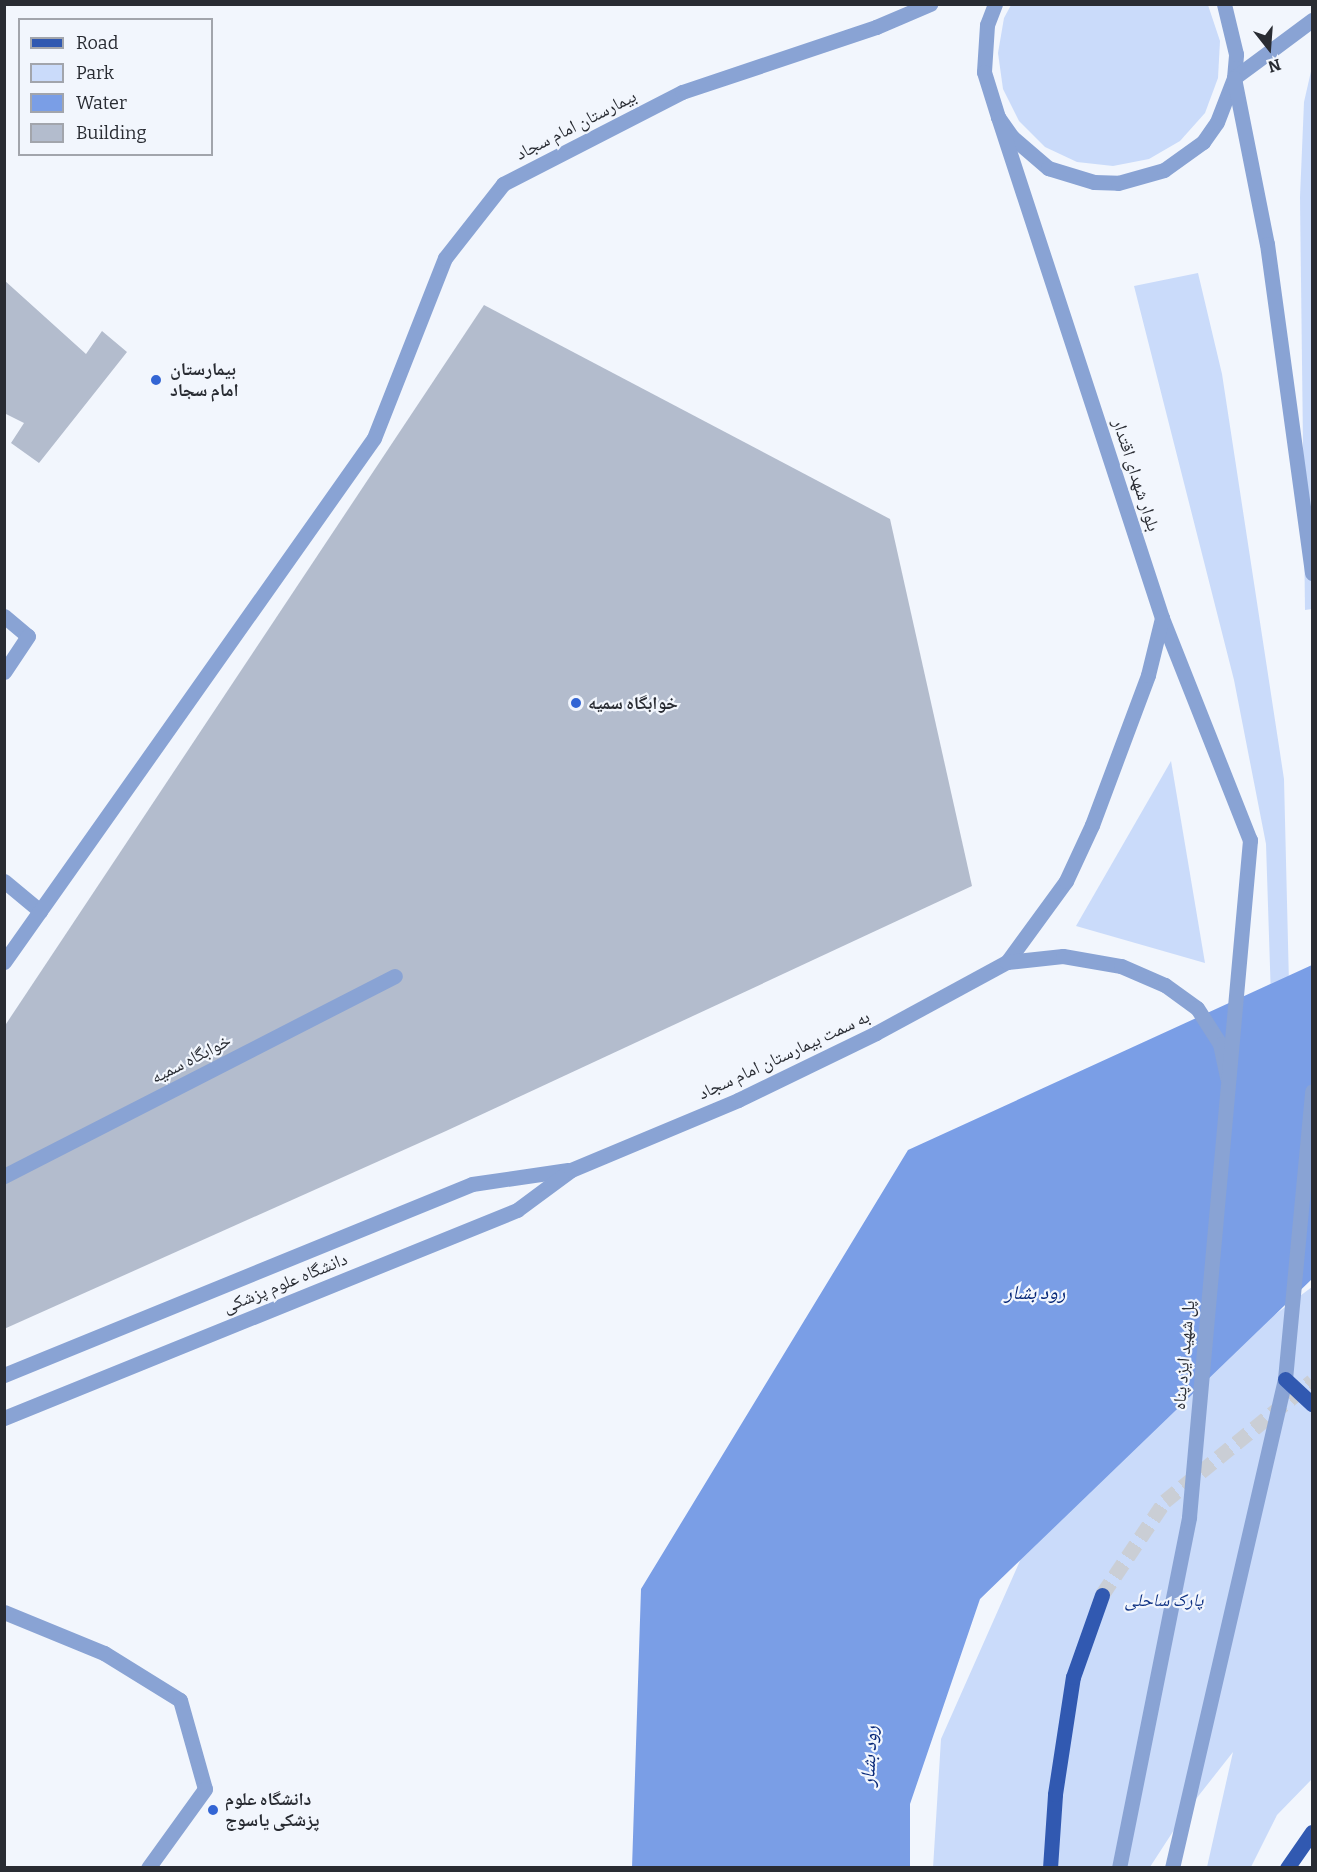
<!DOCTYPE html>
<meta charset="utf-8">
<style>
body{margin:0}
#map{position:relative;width:1317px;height:1872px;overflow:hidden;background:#f2f6fd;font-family:Bitter,"Noto Naskh Arabic",serif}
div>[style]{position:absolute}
.green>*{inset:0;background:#cadbfa}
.water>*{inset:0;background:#7a9ee6}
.building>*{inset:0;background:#b3bccd}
.major-tunnel>*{height:15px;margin-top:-7.5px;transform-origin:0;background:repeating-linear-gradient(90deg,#caced5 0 15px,transparent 0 23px)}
.minor>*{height:15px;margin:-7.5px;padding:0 7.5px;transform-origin:7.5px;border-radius:7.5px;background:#89a3d4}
.major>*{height:15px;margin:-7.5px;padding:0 7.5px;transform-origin:7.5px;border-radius:7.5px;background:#3159b1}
.minor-bridge>*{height:15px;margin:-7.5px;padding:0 7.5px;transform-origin:7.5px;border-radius:7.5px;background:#89a3d4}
.dots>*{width:16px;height:16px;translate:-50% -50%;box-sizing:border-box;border:3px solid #f2f6fd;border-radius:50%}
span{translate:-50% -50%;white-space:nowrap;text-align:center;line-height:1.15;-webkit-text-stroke:4.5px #f2f6fd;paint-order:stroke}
.street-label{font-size:18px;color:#292c33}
.poi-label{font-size:18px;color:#292c33;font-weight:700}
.left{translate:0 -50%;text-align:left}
.park-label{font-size:18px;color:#0e3183;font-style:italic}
.water-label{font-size:20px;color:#052677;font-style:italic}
.frame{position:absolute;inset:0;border:6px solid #292c33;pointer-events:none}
.legend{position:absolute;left:18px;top:18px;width:195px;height:138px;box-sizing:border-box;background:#f2f6fd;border:2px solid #a2a5ac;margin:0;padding:8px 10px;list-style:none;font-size:18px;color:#292c33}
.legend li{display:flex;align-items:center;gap:12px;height:30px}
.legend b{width:30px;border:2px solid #a2a5ac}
.north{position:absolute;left:1239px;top:18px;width:60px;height:60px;-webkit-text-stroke:4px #f2f6fd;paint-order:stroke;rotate:163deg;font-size:16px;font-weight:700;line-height:24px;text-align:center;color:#292c33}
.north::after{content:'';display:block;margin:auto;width:21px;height:27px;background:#292c33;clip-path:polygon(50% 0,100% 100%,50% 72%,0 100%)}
</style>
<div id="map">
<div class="green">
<div style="clip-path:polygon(1011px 5px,1208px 5px,1220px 41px,1218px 78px,1205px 113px,1180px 141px,1149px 159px,1113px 166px,1077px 162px,1045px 147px,1019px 121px,1003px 89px,998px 53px,1004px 18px)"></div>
<div style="clip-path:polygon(1312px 67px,1312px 609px,1305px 610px,1300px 197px,1304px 102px)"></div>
<div style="clip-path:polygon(1198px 273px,1222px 374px,1284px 779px,1290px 1025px,1253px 1331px,1312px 1287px,1312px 1779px,1277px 1815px,1251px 1867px,1207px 1867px,1233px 1752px,1185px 1813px,1150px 1867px,933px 1868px,941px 1739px,1054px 1484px,1272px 1029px,1266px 844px,1234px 680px,1134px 286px)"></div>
<div style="clip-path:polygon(1171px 761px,1205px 963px,1076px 926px)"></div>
</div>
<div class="water">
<div style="clip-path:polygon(1312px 965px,1312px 1279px,980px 1599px,910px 1804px,910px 1867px,632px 1868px,641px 1589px,908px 1150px)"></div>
</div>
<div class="building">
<div style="clip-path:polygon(4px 280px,86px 354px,102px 331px,127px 352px,39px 463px,11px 443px,24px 423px,4px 413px)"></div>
<div style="clip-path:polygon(484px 305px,890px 519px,972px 886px,446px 1131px,4px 1329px,4px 1027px)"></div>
</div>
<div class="major-tunnel">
<div style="left:1102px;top:1595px;width:113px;rotate:-56.2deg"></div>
<div style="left:1165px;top:1501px;width:190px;rotate:-39.2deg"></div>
</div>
<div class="minor">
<div style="left:995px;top:4px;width:22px;rotate:111deg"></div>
<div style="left:987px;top:25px;width:47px;rotate:93.7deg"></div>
<div style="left:984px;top:72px;width:47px;rotate:72.7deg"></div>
<div style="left:998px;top:117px;width:24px;rotate:55deg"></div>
<div style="left:1012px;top:137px;width:48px;rotate:40.7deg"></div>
<div style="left:1048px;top:168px;width:48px;rotate:16.9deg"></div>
<div style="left:1094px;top:182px;width:24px;rotate:2deg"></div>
<div style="left:1118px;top:183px;width:48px;rotate:-15.8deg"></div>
<div style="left:1164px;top:170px;width:48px;rotate:-35.7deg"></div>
<div style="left:1203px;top:142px;width:24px;rotate:-55deg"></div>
<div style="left:1217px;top:122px;width:47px;rotate:-68.9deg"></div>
<div style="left:1234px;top:78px;width:24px;rotate:-85deg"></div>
<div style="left:1236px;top:54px;width:51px;rotate:-103.5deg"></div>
<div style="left:1312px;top:20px;width:97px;rotate:143.4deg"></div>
<div style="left:1234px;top:78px;width:169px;rotate:78.8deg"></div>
<div style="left:1267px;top:244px;width:332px;rotate:82.2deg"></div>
<div style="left:998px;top:117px;width:527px;rotate:71.87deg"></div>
<div style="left:1162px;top:618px;width:239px;rotate:68.4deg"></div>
<div style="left:4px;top:616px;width:31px;rotate:40deg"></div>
<div style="left:28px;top:636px;width:43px;rotate:123.7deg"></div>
<div style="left:4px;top:881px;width:47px;rotate:39.8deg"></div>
<div style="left:4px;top:962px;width:641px;rotate:-54.77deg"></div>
<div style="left:374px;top:438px;width:193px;rotate:-68.5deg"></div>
<div style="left:445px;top:258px;width:94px;rotate:-51.9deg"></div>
<div style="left:503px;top:184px;width:201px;rotate:-27.2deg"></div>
<div style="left:682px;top:92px;width:205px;rotate:-18.5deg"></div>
<div style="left:876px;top:27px;width:59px;rotate:-23.1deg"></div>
<div style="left:1007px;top:962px;width:100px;rotate:-53.9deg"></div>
<div style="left:1066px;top:881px;width:62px;rotate:-65.1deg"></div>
<div style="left:1092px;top:825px;width:160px;rotate:-69.5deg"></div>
<div style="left:1148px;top:675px;width:59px;rotate:-76.2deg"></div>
<div style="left:4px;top:1176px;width:439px;rotate:-27.1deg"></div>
<div style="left:4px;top:1375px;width:505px;rotate:-22.2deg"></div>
<div style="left:472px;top:1184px;width:97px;rotate:-8.3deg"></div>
<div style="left:4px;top:1418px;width:554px;rotate:-22.07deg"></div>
<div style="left:517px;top:1210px;width:67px;rotate:-36.5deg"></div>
<div style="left:571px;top:1170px;width:181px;rotate:-22.7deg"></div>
<div style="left:738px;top:1100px;width:153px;rotate:-25.9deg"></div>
<div style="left:876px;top:1033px;width:149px;rotate:-28.5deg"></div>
<div style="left:1007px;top:962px;width:56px;rotate:-6.1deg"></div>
<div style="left:1063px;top:956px;width:59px;rotate:9.8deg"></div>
<div style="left:1121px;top:966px;width:48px;rotate:23.4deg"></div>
<div style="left:1165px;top:985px;width:39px;rotate:36deg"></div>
<div style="left:1197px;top:1008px;width:43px;rotate:57.4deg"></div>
<div style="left:1220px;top:1044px;width:34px;rotate:78deg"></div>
<div style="left:4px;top:1612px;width:108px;rotate:22.3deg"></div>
<div style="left:104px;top:1653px;width:89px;rotate:31.7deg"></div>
<div style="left:180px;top:1700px;width:92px;rotate:74.3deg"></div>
<div style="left:205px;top:1789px;width:97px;rotate:125.8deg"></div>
<div style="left:1119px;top:1868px;width:358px;rotate:-78.7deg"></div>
<div style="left:1172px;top:1868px;width:502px;rotate:-76.99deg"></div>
<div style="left:1285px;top:1379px;width:289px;rotate:-84.6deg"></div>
</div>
<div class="major">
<div style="left:1285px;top:1379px;width:37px;rotate:43deg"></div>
<div style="left:1050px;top:1868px;width:74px;rotate:-86.1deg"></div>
<div style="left:1055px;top:1794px;width:118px;rotate:-81.3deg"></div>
<div style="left:1073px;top:1677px;width:87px;rotate:-70.5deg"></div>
<div style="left:1287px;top:1868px;width:44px;rotate:-55.2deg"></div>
</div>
<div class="minor-bridge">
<div style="left:1189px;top:1517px;width:680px;rotate:-84.85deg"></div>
</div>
<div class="dots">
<div style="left:156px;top:380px;background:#3365d4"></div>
<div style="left:576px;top:703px;background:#3365d4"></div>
<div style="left:213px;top:1810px;background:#3365d4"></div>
</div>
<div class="street-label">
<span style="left:576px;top:125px;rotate:-27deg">بیمارستان امام سجاد</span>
<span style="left:1136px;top:475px;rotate:72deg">بلوار شهدای اقتدار</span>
<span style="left:784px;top:1055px;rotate:-25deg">به سمت بیمارستان امام سجاد</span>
<span style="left:191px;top:1059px;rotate:-27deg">خوابگاه سمیه</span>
<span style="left:285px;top:1283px;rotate:-22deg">دانشگاه علوم پزشکی</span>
<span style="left:1184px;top:1355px;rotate:-85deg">پل شهید ایزد پناه</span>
</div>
<div class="poi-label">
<span class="left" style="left:170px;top:380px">بیمارستان<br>امام سجاد</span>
<span class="left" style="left:588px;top:703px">خوابگاه سمیه</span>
<span class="left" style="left:225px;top:1810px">دانشگاه علوم<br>پزشکی یاسوج</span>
</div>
<div class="park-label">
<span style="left:1164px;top:1600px">پارک ساحلی</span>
</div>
<div class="water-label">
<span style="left:1035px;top:1292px">رود بشار</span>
<span style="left:869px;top:1756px;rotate:-87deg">رود بشار</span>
</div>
<div class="frame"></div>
<ul class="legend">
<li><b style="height:8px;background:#3159b1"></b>Road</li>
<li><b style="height:16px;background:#cadbfa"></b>Park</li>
<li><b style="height:16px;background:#7a9ee6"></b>Water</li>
<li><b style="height:16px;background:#b3bccd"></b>Building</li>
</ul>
<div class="north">N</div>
</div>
